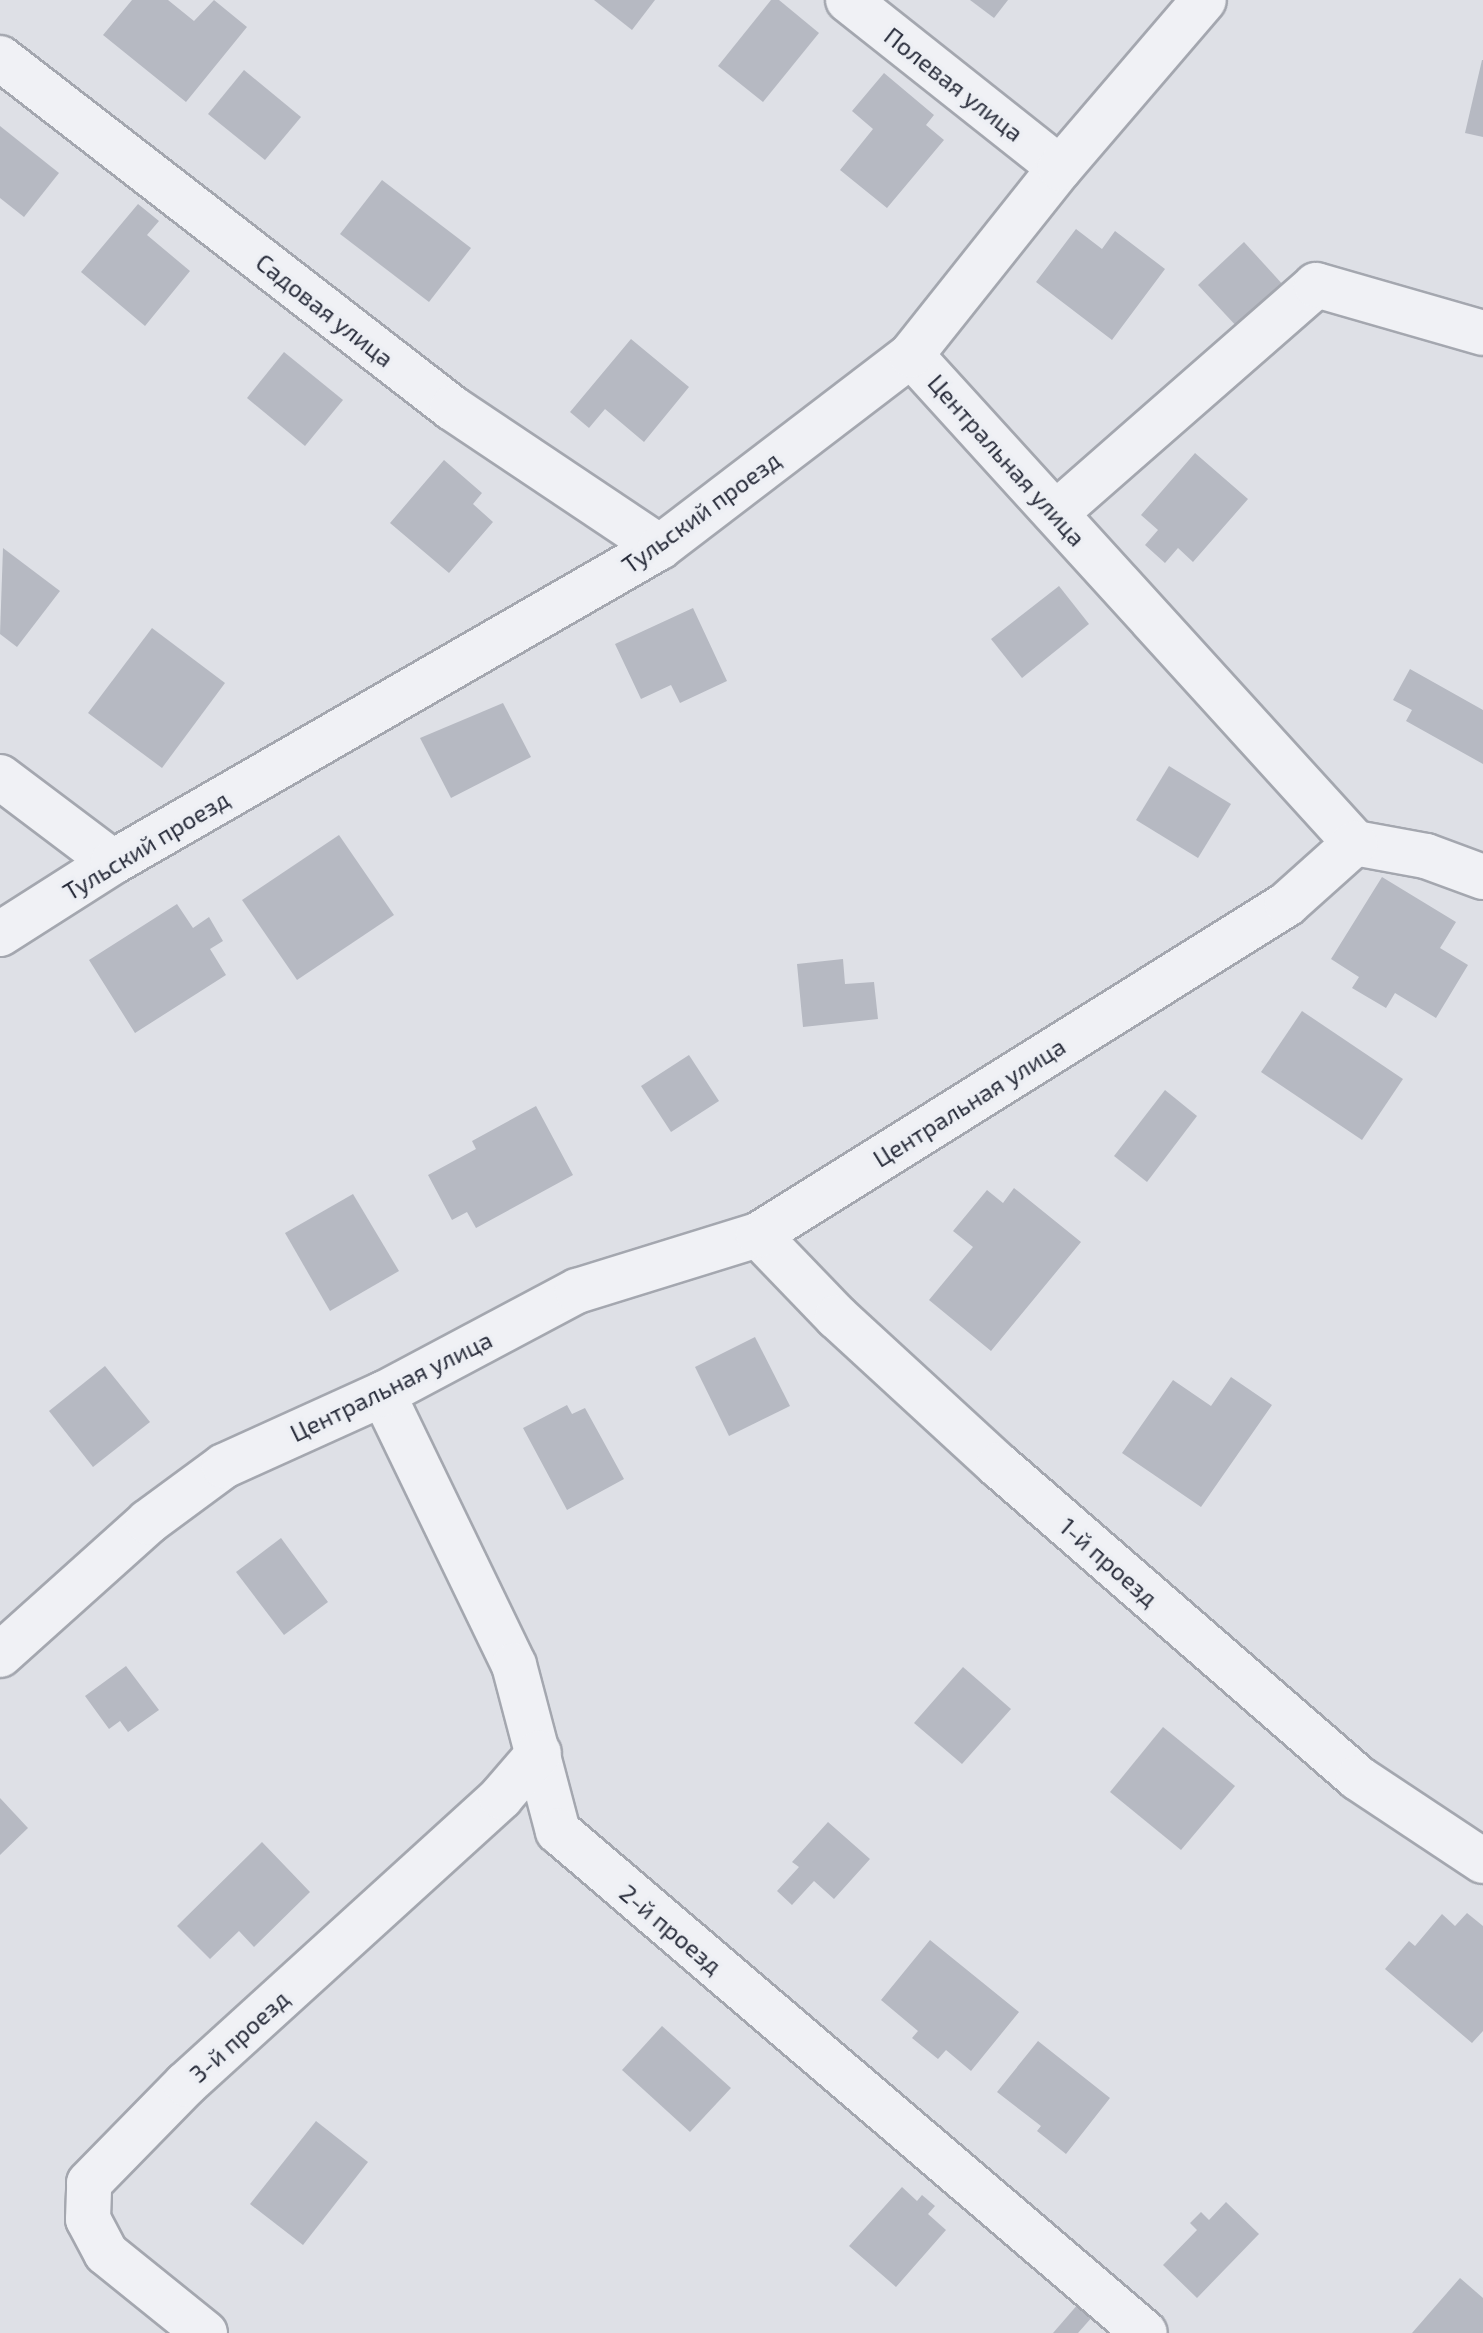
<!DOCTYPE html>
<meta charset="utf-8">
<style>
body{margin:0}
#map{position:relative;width:1483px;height:2333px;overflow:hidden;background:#dee0e6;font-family:"Exo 2",sans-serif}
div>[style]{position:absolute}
.building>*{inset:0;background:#b6b9c2}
.roads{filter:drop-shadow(2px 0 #a4a7af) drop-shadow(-2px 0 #a4a7af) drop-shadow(0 2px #a4a7af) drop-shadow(0 -2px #a4a7af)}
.minor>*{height:44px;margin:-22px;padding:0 22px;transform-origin:22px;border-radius:22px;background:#f0f1f5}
span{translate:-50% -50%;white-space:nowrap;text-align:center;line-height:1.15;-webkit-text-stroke:7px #edeff4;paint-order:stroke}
.street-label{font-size:24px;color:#292d3b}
</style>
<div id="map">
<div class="building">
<div style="clip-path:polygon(132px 0,168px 0,194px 21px,214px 0,247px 27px,186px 102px,103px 35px)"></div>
<div style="clip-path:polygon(594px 0,655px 0,632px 30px)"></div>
<div style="clip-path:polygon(771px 0,779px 0,819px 33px,763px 102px,718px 66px)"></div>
<div style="clip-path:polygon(970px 0,1008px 0,994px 18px)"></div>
<div style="clip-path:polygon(1482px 60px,1483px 60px,1483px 137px,1465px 133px)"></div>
<div style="clip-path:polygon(244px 70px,301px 117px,265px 160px,208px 114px)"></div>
<div style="clip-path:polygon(884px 73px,934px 115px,926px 125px,944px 140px,887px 208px,840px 170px,873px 129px,852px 111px)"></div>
<div style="clip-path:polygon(0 126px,59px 173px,24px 217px,0 198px)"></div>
<div style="clip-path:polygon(382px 180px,471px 248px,429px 302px,340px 234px)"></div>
<div style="clip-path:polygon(138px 204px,159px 221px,147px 235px,190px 271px,145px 326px,81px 272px)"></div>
<div style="clip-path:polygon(1076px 229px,1102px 249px,1115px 231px,1165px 269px,1112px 340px,1036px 282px)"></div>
<div style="clip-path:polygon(1244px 242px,1284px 286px,1239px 329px,1198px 285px)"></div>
<div style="clip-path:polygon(631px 339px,689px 387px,644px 442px,605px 409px,589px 428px,570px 412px)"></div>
<div style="clip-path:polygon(284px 352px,343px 400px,305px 446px,247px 398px)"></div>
<div style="clip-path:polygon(1195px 453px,1248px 499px,1193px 562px,1178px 548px,1165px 563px,1145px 545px,1158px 530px,1141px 515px)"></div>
<div style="clip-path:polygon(444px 460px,482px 493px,473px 504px,493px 522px,449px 573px,390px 523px)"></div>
<div style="clip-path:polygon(3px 548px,60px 591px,17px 647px,0 634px)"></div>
<div style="clip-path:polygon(1059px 586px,1089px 624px,1022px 678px,991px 639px)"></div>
<div style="clip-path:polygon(693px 608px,727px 681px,680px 703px,671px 685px,641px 699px,615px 644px)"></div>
<div style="clip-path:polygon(152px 628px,225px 683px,162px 768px,88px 713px)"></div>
<div style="clip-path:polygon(1410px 669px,1483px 710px,1483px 764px,1406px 721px,1412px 710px,1393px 700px)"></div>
<div style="clip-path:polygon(503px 703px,531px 757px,451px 798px,420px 738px)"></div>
<div style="clip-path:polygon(1169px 766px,1231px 804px,1198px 858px,1136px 820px)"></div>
<div style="clip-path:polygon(339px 835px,394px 915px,297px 980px,242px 900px)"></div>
<div style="clip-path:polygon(1382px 877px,1456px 922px,1440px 948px,1468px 965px,1436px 1018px,1395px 993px,1386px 1008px,1352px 988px,1359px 977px,1331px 959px)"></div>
<div style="clip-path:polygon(177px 904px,193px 928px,209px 917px,223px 941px,210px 949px,226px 975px,135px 1033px,89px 960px)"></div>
<div style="clip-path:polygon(843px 959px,845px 984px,874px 982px,878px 1019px,803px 1027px,797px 964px)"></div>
<div style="clip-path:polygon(1302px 1011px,1403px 1079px,1362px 1140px,1261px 1072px)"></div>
<div style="clip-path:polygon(689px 1055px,719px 1101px,671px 1132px,641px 1086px)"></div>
<div style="clip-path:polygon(1165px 1090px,1197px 1116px,1147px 1182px,1114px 1156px)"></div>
<div style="clip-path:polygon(536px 1106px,573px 1175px,476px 1228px,467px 1212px,452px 1220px,428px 1175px,476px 1149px,472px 1141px)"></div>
<div style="clip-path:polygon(1014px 1188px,1081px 1242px,991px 1351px,929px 1300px,973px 1247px,953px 1231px,987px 1190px,1003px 1203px)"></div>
<div style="clip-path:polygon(353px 1194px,399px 1271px,330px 1311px,285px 1233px)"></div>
<div style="clip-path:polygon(755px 1337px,790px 1406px,729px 1436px,695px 1367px)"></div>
<div style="clip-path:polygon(105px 1366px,150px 1422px,93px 1467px,49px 1411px)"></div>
<div style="clip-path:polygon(1231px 1377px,1272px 1405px,1201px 1507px,1122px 1453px,1173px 1380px,1211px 1406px)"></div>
<div style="clip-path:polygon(567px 1405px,572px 1414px,585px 1408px,624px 1479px,567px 1510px,523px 1428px)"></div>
<div style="clip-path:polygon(281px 1538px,328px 1602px,284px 1635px,236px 1572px)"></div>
<div style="clip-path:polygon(126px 1666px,159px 1710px,128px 1732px,120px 1721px,109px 1729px,85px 1696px)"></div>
<div style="clip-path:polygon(963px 1667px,1011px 1709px,962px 1764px,914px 1723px)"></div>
<div style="clip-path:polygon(1163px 1727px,1235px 1786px,1181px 1850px,1110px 1792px)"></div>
<div style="clip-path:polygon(0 1798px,28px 1828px,0 1855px)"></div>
<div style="clip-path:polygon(828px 1822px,870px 1859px,834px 1899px,814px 1881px,792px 1905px,777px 1891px,799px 1867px,792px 1862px)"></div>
<div style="clip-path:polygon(262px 1842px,310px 1892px,254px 1947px,239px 1931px,210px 1959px,177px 1926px)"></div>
<div style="clip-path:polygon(1467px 1913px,1483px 1926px,1483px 2031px,1472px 2043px,1385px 1969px,1409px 1941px,1415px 1946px,1442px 1914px,1455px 1926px)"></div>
<div style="clip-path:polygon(930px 1940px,1019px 2012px,971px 2071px,946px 2050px,938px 2059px,912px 2038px,918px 2031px,881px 2000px)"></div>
<div style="clip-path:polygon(662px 2026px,731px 2088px,690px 2132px,622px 2070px)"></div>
<div style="clip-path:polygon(1038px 2041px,1110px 2098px,1066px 2154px,1037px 2131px,1041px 2126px,997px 2092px)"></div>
<div style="clip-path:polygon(316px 2121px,368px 2162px,303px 2245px,250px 2204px)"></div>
<div style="clip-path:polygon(902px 2187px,917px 2201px,922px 2195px,935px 2206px,928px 2214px,946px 2230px,896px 2287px,849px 2246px)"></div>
<div style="clip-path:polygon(1226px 2202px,1259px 2234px,1197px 2298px,1163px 2265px,1197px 2230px,1190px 2223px,1201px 2212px,1209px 2220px)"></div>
<div style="clip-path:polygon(1460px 2278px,1483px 2298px,1483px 2333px,1412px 2333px)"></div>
<div style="clip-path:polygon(1079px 2303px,1093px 2316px,1078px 2333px,1053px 2333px)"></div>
</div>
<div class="roads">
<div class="minor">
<div style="left:848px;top:0;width:270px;rotate:38.4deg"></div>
<div style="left:0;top:58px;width:572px;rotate:37.75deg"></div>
<div style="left:452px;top:408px;width:250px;rotate:33.8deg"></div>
<div style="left:911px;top:355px;width:660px;rotate:47.7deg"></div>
<div style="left:1056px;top:513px;width:346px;rotate:-41.2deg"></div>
<div style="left:1316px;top:285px;width:174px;rotate:16deg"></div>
<div style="left:0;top:777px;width:141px;rotate:37deg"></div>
<div style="left:1355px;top:843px;width:72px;rotate:10.4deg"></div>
<div style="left:1426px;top:856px;width:61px;rotate:20.2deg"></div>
<div style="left:0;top:934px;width:134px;rotate:-32.5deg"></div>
<div style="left:113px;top:862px;width:631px;rotate:-29.94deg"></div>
<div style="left:660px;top:547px;width:316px;rotate:-37.4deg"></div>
<div style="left:911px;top:355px;width:239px;rotate:-51.5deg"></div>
<div style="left:1060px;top:168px;width:221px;rotate:-49.4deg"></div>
<div style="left:758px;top:1235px;width:114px;rotate:46.1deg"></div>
<div style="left:837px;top:1317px;width:219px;rotate:42.6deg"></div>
<div style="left:998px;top:1465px;width:477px;rotate:41deg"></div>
<div style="left:1358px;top:1778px;width:150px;rotate:33.6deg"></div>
<div style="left:383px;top:1394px;width:301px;rotate:64.2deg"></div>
<div style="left:514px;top:1665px;width:172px;rotate:75.2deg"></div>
<div style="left:558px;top:1831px;width:772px;rotate:40.54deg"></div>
<div style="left:0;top:1655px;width:199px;rotate:-41.9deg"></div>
<div style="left:148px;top:1522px;width:94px;rotate:-36.4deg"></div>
<div style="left:224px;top:1466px;width:175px;rotate:-24.4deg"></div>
<div style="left:383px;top:1394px;width:220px;rotate:-28deg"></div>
<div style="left:577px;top:1291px;width:189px;rotate:-17.2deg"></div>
<div style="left:758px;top:1235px;width:624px;rotate:-32.03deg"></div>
<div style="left:1287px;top:904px;width:91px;rotate:-41.9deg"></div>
<div style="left:205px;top:2333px;width:127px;rotate:-141.1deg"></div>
<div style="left:106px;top:2253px;width:38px;rotate:-118deg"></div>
<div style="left:88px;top:2219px;width:36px;rotate:-88deg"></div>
<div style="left:89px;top:2183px;width:139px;rotate:-45.6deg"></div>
<div style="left:186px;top:2084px;width:426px;rotate:-42.3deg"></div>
<div style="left:501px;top:1797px;width:58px;rotate:-49.2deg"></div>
</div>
</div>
<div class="street-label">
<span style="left:954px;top:84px;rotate:38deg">Полевая улица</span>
<span style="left:325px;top:310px;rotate:38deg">Садовая улица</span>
<span style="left:1007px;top:460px;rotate:48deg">Центральная улица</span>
<span style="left:701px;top:512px;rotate:-36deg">Тульский проезд</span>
<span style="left:146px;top:845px;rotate:-31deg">Тульский проезд</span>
<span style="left:969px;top:1102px;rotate:-32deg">Центральная улица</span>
<span style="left:391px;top:1386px;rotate:-26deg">Центральная улица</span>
<span style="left:1109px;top:1562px;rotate:41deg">1-й проезд</span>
<span style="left:671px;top:1929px;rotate:40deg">2-й проезд</span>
<span style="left:239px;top:2036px;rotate:-42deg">3-й проезд</span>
</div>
</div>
